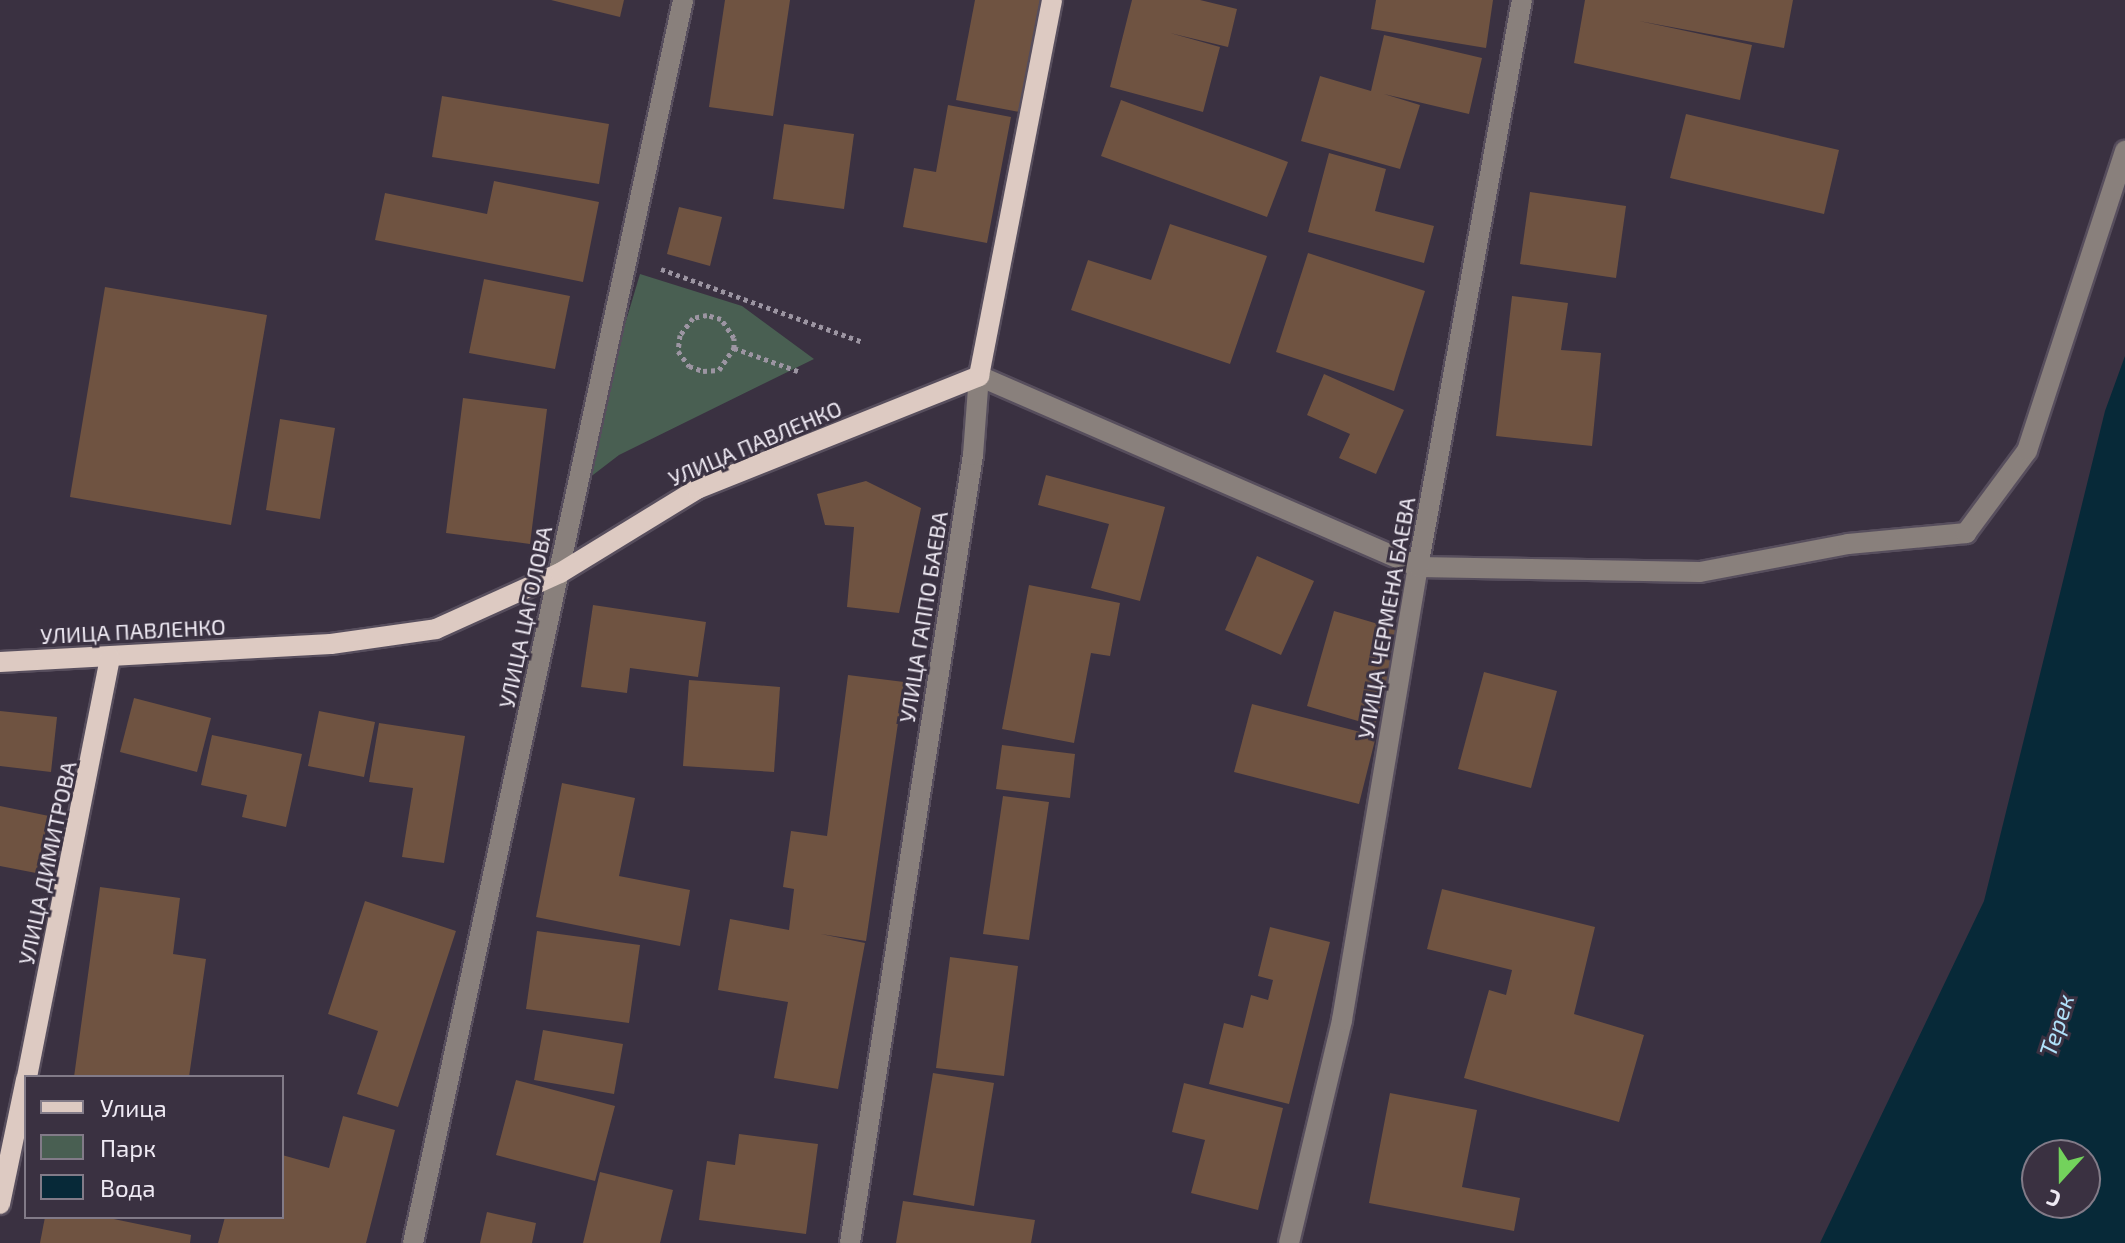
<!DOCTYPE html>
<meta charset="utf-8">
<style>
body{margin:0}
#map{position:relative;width:2125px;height:1243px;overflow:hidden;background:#3a3141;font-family:"Exo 2",sans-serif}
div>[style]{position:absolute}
.green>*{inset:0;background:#495f52}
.water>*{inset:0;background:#072938}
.building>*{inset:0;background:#6f5341}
.path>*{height:5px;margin-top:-2.5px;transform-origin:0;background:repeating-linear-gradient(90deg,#9c95a2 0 4px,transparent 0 8px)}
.roads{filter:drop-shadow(2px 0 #574e5d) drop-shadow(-2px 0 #574e5d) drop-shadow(0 2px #574e5d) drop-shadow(0 -2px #574e5d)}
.minor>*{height:20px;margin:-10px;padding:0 10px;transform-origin:10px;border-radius:10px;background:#89807c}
.major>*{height:20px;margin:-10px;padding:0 10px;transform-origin:10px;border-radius:10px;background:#ddcac2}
span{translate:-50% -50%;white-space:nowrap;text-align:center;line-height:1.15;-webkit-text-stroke:6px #3a3141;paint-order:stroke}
.street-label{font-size:22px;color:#eee9f3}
.water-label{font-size:24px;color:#b0e1fa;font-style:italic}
.legend{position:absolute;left:24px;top:1075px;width:260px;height:144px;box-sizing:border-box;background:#3a3141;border:2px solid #827b88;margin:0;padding:10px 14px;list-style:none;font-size:24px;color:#eee9f3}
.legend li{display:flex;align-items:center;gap:16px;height:40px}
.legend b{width:40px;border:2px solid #827b88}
.north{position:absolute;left:2021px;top:1139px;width:80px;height:80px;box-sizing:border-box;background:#3a3141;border:2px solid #827b88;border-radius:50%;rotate:201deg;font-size:22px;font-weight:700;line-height:32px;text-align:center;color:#eee9f3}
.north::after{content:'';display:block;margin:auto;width:28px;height:36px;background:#73d25c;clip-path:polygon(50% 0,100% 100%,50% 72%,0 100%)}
</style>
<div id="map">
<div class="green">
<div style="clip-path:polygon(640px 274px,742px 306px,814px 359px,619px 455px,576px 488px)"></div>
</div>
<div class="water">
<div style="clip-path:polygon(evenodd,2125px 356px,2125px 1243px,1820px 1243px,1984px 901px,2105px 411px,2125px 356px,2037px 1155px,2085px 1155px,2085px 1203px,2037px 1203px,2037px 1155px)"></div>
</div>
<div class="building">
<div style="clip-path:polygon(551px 0,624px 0,620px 17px)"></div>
<div style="clip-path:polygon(725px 0,790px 0,773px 116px,709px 107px)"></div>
<div style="clip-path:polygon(975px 0,1042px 0,1025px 113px,956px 100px)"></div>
<div style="clip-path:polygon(1132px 0,1200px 0,1237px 9px,1228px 47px,1170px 33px,1220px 47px,1203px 112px,1110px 87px)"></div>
<div style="clip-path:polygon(1376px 0,1493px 0,1486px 48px,1371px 29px)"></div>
<div style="clip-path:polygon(1585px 0,1793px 0,1784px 48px,1639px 21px,1752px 45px,1740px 100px,1574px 63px)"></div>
<div style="clip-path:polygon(1384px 35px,1482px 58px,1469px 114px,1384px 94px,1420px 105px,1400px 169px,1301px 141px,1320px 76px,1371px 91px)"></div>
<div style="clip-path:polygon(442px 96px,609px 124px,599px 184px,432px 157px)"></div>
<div style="clip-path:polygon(1121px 100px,1288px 162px,1267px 217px,1101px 156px)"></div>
<div style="clip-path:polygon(948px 105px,1011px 117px,987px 243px,903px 227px,914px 168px,936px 172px)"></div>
<div style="clip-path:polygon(1686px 114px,1839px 150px,1824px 214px,1670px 178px)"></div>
<div style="clip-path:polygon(784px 124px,854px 134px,844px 209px,773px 199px)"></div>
<div style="clip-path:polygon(1329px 153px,1386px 169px,1375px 211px,1434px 226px,1424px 263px,1308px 232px)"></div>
<div style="clip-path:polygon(494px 181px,599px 202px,583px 282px,375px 240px,385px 193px,487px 214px)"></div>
<div style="clip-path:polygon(1530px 192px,1626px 206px,1616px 278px,1520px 264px)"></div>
<div style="clip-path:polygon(679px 207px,722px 217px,710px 266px,667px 254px)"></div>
<div style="clip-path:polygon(1170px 224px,1267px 256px,1230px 364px,1071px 310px,1088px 260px,1151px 280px)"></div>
<div style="clip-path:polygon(1308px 253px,1425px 291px,1394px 391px,1276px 352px)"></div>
<div style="clip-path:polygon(484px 279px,570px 296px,555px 369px,469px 353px)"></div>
<div style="clip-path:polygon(105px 287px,267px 315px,231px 525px,70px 497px)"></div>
<div style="clip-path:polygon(1512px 296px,1568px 303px,1561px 350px,1601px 353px,1592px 446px,1496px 436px)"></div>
<div style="clip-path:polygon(1324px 374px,1404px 410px,1376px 474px,1339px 458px,1350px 434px,1307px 415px)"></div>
<div style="clip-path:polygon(463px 398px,547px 409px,530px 544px,446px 533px)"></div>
<div style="clip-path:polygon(280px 419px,335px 428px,320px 519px,266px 510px)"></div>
<div style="clip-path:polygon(1046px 475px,1165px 507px,1140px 601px,1091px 588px,1109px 524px,1038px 505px)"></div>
<div style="clip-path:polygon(866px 481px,921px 508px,899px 613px,847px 607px,854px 527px,825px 525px,817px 494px)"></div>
<div style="clip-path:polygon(1257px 556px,1314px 581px,1281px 655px,1225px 630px)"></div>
<div style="clip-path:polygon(1029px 585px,1120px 603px,1110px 656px,1091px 653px,1074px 743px,1002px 729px)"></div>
<div style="clip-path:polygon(593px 605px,706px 622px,698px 677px,630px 668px,627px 693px,581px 687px)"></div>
<div style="clip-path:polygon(1334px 611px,1402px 631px,1375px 726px,1307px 706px)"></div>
<div style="clip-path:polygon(1484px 672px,1557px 691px,1531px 788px,1458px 769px)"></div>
<div style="clip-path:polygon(848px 675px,904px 682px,866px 941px,821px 934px,865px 943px,838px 1089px,774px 1078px,788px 1002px,718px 990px,730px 919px,789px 930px,794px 889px,783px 887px,791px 831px,827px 836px)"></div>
<div style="clip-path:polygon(689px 680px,780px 687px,774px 772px,683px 766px)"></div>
<div style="clip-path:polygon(134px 698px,211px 718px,197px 772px,120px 752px)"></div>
<div style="clip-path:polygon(1252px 704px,1376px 736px,1359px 804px,1234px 772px)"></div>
<div style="clip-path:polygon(0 711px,57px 717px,51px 772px,0 766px)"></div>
<div style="clip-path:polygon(319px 711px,375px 722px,364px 777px,308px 766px)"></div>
<div style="clip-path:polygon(379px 723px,465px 736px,444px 863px,402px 857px,413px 788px,369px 782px)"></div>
<div style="clip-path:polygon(212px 735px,302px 754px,286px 827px,242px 817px,247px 795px,201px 785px)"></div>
<div style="clip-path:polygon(1002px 745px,1075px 754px,1070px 798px,996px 789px)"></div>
<div style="clip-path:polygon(562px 783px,635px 798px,619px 876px,690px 890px,680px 946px,536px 917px)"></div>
<div style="clip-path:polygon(1003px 796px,1049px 802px,1029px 940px,983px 934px)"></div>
<div style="clip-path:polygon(0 806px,49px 816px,36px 873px,0 866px)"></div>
<div style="clip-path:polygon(100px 887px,180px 898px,173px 954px,206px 959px,189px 1077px,74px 1077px)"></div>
<div style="clip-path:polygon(1442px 889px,1595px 927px,1574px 1014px,1644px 1035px,1619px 1122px,1464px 1078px,1489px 990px,1506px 995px,1512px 970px,1427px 949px)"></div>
<div style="clip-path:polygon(365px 901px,456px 931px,398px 1107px,357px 1094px,378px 1031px,328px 1014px)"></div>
<div style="clip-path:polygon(1270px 927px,1330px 942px,1289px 1104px,1209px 1084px,1224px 1023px,1243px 1028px,1251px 995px,1268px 1000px,1273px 980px,1258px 976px)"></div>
<div style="clip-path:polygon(537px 931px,640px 945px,629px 1023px,526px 1009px)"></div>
<div style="clip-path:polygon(950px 957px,1018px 966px,1004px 1076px,936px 1068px)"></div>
<div style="clip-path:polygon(543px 1030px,623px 1044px,614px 1094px,534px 1080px)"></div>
<div style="clip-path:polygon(933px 1073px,994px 1083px,974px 1206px,913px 1195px)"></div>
<div style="clip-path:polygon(516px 1080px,615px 1106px,595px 1181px,496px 1155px)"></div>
<div style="clip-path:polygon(1184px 1083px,1283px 1108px,1258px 1210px,1191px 1193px,1205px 1140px,1172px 1132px)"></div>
<div style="clip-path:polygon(1390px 1093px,1477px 1110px,1462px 1187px,1520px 1198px,1514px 1231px,1369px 1203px)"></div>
<div style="clip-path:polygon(343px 1116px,395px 1130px,366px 1243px,218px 1243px,225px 1217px,282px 1217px,282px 1155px,329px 1168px)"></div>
<div style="clip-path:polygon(739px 1134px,818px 1144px,806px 1234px,699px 1220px,707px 1161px,735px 1165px)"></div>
<div style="clip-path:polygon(600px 1172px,673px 1190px,660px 1243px,583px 1243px)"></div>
<div style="clip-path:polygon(903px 1201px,1035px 1220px,1031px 1243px,896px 1243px)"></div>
<div style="clip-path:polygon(487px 1212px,536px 1223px,532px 1243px,480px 1243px)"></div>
<div style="clip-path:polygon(45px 1217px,104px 1217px,191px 1235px,190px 1243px,40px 1243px)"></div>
</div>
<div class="path">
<div style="left:661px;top:269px;width:215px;rotate:19.9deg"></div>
<div style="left:734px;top:348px;width:10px;rotate:-90deg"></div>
<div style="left:734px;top:338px;width:23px;rotate:-124deg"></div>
<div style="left:721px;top:319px;width:15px;rotate:-164deg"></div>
<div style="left:707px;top:315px;width:14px;rotate:168deg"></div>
<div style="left:693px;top:318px;width:21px;rotate:127deg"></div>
<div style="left:680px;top:335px;width:16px;rotate:97deg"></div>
<div style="left:678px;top:351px;width:19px;rotate:54deg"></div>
<div style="left:689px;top:366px;width:15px;rotate:20deg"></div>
<div style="left:703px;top:371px;width:16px;rotate:-4deg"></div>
<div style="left:719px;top:370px;width:27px;rotate:-56deg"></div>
<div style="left:734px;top:348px;width:68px;rotate:19.8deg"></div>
</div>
<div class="roads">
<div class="minor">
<div style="left:413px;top:1243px;width:1272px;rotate:-77.74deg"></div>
<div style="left:850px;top:1243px;width:798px;rotate:-81.13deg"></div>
<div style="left:973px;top:455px;width:79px;rotate:-85.7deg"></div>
<div style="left:979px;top:376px;width:479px;rotate:23.5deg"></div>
<div style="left:1418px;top:567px;width:282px;rotate:1deg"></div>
<div style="left:1700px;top:572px;width:151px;rotate:-10.7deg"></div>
<div style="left:1848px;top:544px;width:119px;rotate:-5.3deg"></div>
<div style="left:1966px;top:533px;width:102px;rotate:-53.4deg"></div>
<div style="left:2027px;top:451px;width:316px;rotate:-71.9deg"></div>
<div style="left:1289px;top:1243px;width:229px;rotate:-76.6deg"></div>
<div style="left:1342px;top:1020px;width:459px;rotate:-80.5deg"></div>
<div style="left:1418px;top:567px;width:576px;rotate:-79.61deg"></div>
</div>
<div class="major">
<div style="left:0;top:662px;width:331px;rotate:-3.1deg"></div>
<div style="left:331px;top:644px;width:106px;rotate:-8.1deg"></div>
<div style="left:436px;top:629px;width:136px;rotate:-24.3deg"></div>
<div style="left:560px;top:573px;width:161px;rotate:-31.5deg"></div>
<div style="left:697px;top:489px;width:304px;rotate:-21.8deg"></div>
<div style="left:979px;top:376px;width:383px;rotate:-79deg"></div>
<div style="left:27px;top:1077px;width:427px;rotate:-78.8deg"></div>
<div style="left:0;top:1204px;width:127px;rotate:-78.2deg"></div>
</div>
</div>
<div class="street-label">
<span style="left:755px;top:443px;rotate:-23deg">УЛИЦА ПАВЛЕНКО</span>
<span style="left:525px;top:617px;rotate:-78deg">УЛИЦА ЦАГОЛОВА</span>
<span style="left:923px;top:617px;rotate:-81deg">УЛИЦА ГАППО БАЕВА</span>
<span style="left:1386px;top:618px;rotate:-80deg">УЛИЦА ЧЕРМЕНА БАЕВА</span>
<span style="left:133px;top:631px;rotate:-3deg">УЛИЦА ПАВЛЕНКО</span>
<span style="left:47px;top:863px;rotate:-78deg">УЛИЦА ДИМИТРОВА</span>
</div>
<div class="water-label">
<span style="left:2056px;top:1025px;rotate:-72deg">Терек</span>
</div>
<ul class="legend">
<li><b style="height:10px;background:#ddcac2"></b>Улица</li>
<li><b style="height:22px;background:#495f52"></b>Парк</li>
<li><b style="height:22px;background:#072938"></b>Вода</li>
</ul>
<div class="north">С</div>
</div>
